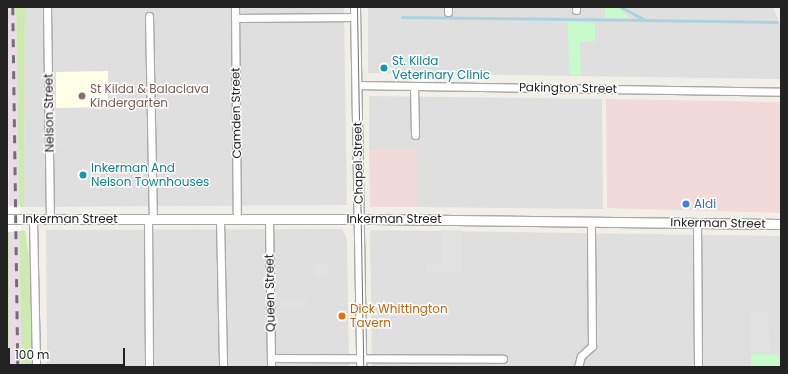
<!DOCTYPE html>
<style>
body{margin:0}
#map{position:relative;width:788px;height:374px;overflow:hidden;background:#f2efe9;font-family:Poppins,sans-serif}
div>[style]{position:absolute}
.residential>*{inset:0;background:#e0dfdf}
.commercial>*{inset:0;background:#f2dad9}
.industrial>*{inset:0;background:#ebdbe8}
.education>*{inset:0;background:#ffffe5}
.grass>*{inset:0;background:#cdebb0}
.park>*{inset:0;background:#c8facc}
.parking>*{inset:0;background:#e2e2e2}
.round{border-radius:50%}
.pier>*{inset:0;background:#fff}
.stream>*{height:2.5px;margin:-1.25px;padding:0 1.25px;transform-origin:1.25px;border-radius:1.25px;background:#aad3df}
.roads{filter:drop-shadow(1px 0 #a9a9a9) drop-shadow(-1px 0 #a9a9a9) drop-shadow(0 1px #a9a9a9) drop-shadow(0 -1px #a9a9a9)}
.minor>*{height:7px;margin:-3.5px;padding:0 3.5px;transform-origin:3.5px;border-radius:3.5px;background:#fff}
.tertiary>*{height:9px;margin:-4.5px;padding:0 4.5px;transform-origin:4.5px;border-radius:4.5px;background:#fff}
.tram>*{height:1px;margin:-0.5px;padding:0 0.5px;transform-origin:0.5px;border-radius:0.5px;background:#707070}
.rail>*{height:2.5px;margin-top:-1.25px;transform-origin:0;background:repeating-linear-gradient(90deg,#707070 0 8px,transparent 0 16px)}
.dots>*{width:11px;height:11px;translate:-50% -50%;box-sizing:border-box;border:2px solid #fff;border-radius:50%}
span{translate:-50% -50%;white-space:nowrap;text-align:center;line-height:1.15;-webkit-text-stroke:3px #fff;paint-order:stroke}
.culture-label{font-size:12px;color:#0d838f}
.left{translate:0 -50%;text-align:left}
.street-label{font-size:12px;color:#222}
.education-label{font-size:12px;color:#785e54}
.shop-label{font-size:12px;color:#366cbe}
.food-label{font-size:12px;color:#c56008}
.frame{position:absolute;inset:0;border:8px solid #222;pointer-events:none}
.scale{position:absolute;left:8px;top:348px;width:117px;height:18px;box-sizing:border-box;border:2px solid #222;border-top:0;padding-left:5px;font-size:12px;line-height:14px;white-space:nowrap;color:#222;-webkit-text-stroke:3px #fff;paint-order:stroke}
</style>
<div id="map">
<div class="residential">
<div style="clip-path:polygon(25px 7px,344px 7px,347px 205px,24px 207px)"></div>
<div style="clip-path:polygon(368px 7px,773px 7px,781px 26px,781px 79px,368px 73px)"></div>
<div style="clip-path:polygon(369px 96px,602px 99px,603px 209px,417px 207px,417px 150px,369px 150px)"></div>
<div style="clip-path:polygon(342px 229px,347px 238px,349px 367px,47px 367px,46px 230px)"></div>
<div style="clip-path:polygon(370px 230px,781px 236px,781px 367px,372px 367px)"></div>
</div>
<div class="commercial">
<div style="clip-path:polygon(606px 99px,781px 102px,781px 213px,607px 208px)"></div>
<div style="clip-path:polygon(369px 150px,417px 150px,417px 207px,370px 207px)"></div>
</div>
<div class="industrial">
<div style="clip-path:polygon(7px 7px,16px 7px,19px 206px,9px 206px)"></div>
<div style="clip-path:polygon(19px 231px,22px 367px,9px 367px,9px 232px)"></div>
</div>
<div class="education">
<div style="clip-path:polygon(108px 71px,108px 107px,56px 108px,56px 72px)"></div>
</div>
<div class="grass">
<div style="clip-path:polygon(16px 7px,25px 7px,24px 207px,19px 206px)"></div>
<div style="clip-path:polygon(25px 230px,30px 264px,33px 367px,22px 367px,19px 231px)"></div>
<div style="clip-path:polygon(7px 231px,9px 232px,9px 367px,7px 367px)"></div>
</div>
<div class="park">
<div style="clip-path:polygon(605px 7px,618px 7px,629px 18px,605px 18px)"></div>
<div style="clip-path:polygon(568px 22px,595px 23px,595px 41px,580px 42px,581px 75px,569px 75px)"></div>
<div style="clip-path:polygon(751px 354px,781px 355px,781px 367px,751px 367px)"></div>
</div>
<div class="parking">
<div style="clip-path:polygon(441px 230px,461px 230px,461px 273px,427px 273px,427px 264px,441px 264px)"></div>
<div class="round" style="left:313px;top:262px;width:16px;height:16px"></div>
<div style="clip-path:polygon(306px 300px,306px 306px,280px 308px,280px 301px)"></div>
<div style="clip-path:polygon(750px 312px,768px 313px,770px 351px,750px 351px)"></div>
</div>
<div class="pier">
<div style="clip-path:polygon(7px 206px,20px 206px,21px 231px,8px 232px)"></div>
</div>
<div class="stream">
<div style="left:621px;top:7px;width:27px;rotate:28deg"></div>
<div style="left:645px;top:20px;width:132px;rotate:0.9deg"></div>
<div style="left:402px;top:17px;width:243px;rotate:0.7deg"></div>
</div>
<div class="roads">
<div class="minor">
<div style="left:47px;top:7px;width:212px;rotate:89.2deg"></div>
<div style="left:235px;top:7px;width:212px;rotate:89.5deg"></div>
<div style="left:576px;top:7px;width:3px;rotate:90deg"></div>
<div style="left:448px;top:12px;width:5px;rotate:-90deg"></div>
<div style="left:149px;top:16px;width:203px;rotate:88.9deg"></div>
<div style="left:235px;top:18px;width:120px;rotate:-0.5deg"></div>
<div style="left:356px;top:85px;width:425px;rotate:0.9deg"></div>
<div style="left:414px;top:86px;width:49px;rotate:88.8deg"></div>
<div style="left:33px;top:219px;width:148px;rotate:88.8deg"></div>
<div style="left:148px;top:219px;width:148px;rotate:89.6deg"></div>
<div style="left:220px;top:219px;width:148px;rotate:88.8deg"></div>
<div style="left:269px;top:219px;width:148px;rotate:89.2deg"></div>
<div style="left:697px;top:223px;width:144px;rotate:89.6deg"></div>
<div style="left:271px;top:358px;width:232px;rotate:0.2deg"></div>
<div style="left:578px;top:367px;width:11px;rotate:-75deg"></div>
<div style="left:581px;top:356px;width:15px;rotate:-42deg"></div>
<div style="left:592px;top:346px;width:125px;rotate:-90.5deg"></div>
</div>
<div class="tertiary">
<div style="left:355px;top:7px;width:360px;rotate:89deg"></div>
<div style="left:7px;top:219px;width:367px"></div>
<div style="left:374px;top:219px;width:407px;rotate:0.7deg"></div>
</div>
</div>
<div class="tram">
<div style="left:357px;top:7px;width:360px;rotate:89deg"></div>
</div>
<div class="rail">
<div style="left:13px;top:7px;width:360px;rotate:89.2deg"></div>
</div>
<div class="dots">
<div style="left:384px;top:68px;background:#0f9aa8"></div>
<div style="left:82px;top:96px;background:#8d6e63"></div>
<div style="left:83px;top:175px;background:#0f9aa8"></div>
<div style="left:686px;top:204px;background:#3f7fe0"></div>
<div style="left:342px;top:316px;background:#e8710a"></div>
</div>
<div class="culture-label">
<span class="left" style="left:392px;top:68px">St. Kilda<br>Veterinary Clinic</span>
<span class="left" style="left:91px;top:175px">Inkerman And<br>Nelson Townhouses</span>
</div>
<div class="street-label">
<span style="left:568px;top:88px;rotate:1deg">Pakington Street</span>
<span style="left:49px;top:113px;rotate:-91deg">Nelson Street</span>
<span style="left:236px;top:113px;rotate:-91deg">Camden Street</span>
<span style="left:358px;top:163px;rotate:-91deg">Chapel Street</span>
<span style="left:70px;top:219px">Inkerman Street</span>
<span style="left:394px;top:219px">Inkerman Street</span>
<span style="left:718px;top:223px;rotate:1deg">Inkerman Street</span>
<span style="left:270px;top:293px;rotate:-91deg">Queen Street</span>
</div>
<div class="education-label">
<span class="left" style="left:90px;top:96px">St Kilda &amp; Balaclava<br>Kindergarten</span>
</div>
<div class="shop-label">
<span class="left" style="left:694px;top:204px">Aldi</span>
</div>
<div class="food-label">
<span class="left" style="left:350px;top:316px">Dick Whittington<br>Tavern</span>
</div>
<div class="frame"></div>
<div class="scale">100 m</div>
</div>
